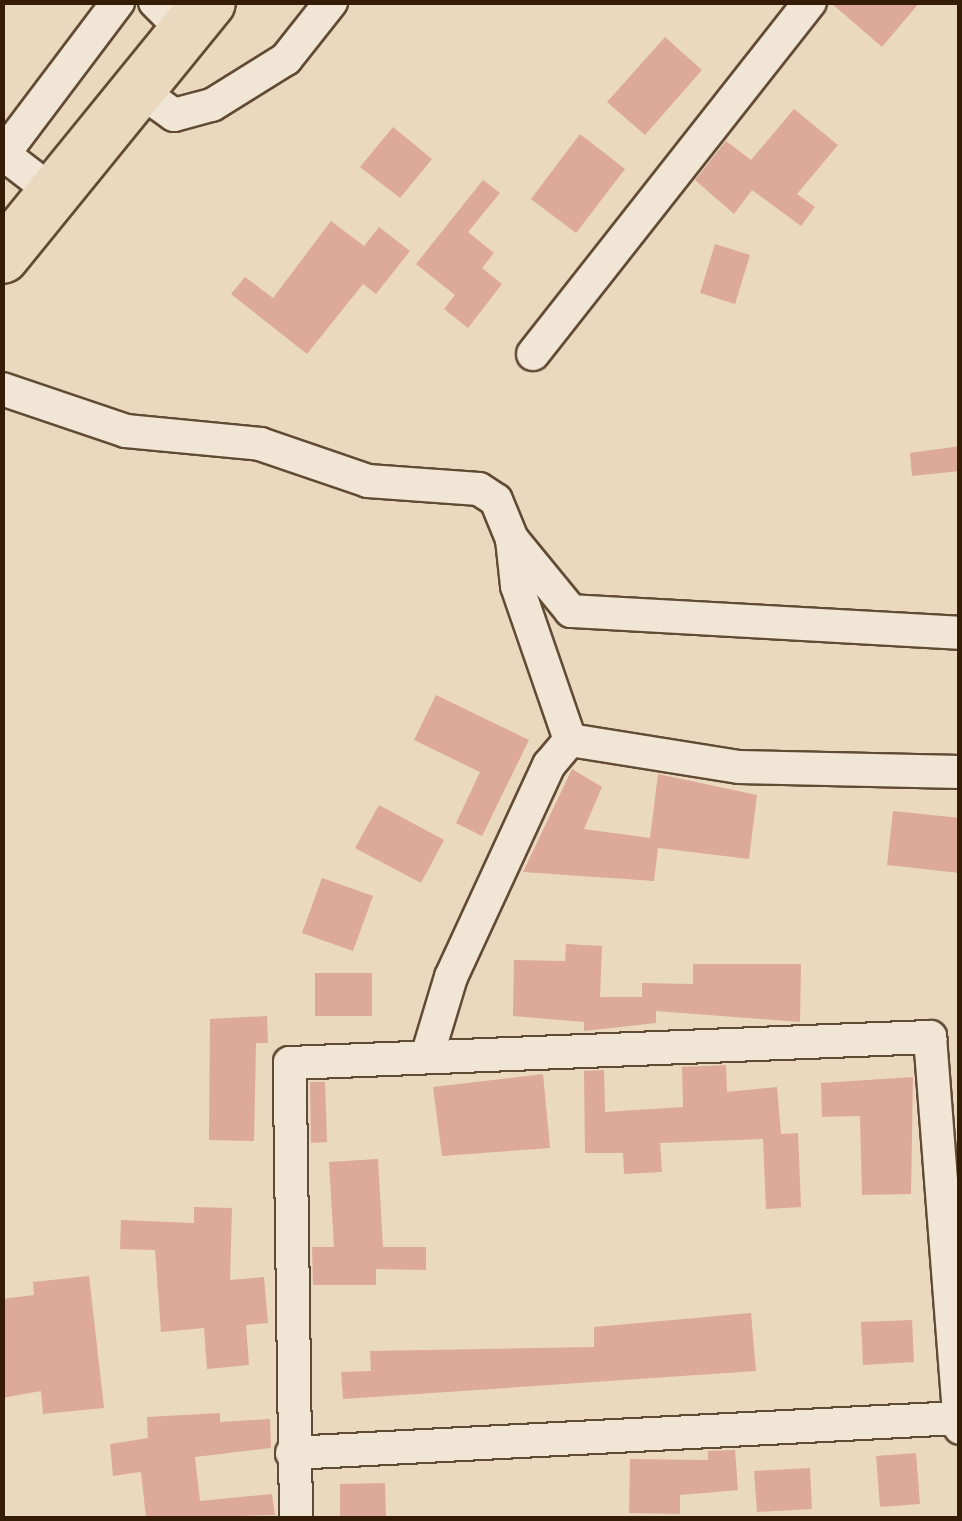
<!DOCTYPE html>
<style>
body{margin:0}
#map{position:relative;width:962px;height:1521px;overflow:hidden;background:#ead8bf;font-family:"Gentium Book Plus",serif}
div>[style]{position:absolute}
.building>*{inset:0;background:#dda99b}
.roads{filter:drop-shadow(2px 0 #624b34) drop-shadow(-2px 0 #624b34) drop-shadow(0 2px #624b34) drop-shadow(0 -2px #624b34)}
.minor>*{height:32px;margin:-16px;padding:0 16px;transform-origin:16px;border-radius:16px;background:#f1e6d5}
.primary>*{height:52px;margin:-26px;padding:0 26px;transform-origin:26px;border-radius:26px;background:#ead8bf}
span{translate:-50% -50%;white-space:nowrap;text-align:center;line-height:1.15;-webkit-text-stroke:9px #f1e6d5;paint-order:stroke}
.frame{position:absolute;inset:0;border:5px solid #341c06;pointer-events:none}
</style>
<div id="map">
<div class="building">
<div style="clip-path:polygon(830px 2px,920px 2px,882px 47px)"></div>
<div style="clip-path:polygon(665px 37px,702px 70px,645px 135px,607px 102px)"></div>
<div style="clip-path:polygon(794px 109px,838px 145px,797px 194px,815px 207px,801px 226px,752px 190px,734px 214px,695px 180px,726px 141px,751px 160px)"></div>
<div style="clip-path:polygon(393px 127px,432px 159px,400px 198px,360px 167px)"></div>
<div style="clip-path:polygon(580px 134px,625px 169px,576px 233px,531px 199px)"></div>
<div style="clip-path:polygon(483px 180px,500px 193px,468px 232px,494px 253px,482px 268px,502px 284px,468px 328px,444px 309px,455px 295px,416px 264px)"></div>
<div style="clip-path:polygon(331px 221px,364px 246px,379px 227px,410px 251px,376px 294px,363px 284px,307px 354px,231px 294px,245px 277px,273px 298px)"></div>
<div style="clip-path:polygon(715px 244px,750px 255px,735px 304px,700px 293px)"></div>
<div style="clip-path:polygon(960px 446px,960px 471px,912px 476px,910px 453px)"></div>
<div style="clip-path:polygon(436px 695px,529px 740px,482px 836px,456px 823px,480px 772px,414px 740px)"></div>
<div style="clip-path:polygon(572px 769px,602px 787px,584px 829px,650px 838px,658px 774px,757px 795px,749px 859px,658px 848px,654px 881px,523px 872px)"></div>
<div style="clip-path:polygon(379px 805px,444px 840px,421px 883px,355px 848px)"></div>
<div style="clip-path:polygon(893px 811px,960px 818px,960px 873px,887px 865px)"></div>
<div style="clip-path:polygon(322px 878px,373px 896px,353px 951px,302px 933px)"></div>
<div style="clip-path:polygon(566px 944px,602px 946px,600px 997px,642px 997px,642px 983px,693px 984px,693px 964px,801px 964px,800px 1022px,656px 1011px,656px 1023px,584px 1031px,584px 1022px,513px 1016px,514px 960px,565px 961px)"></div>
<div style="clip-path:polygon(315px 973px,372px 973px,372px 1016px,315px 1016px)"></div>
<div style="clip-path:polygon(267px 1016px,268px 1043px,256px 1043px,254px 1141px,209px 1140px,210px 1019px)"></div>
<div style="clip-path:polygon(726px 1065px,727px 1092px,777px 1087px,781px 1134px,798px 1133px,801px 1207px,766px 1209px,763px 1139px,660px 1143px,662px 1172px,624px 1174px,623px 1153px,585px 1153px,584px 1071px,604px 1070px,605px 1112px,683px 1107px,682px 1067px)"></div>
<div style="clip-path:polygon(543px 1074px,550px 1148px,442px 1156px,433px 1087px)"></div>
<div style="clip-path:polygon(913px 1077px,911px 1194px,862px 1195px,860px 1116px,822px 1117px,821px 1083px)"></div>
<div style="clip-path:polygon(310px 1082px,325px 1082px,327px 1142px,311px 1143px)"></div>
<div style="clip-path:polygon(378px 1159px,383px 1247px,426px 1247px,426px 1270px,376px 1269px,376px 1285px,313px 1285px,312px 1247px,334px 1247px,329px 1162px)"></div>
<div style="clip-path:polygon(194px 1207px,232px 1208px,230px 1280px,264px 1277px,268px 1323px,246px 1325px,249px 1365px,207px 1369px,204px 1328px,161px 1332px,155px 1250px,120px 1249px,121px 1220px,194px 1223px)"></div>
<div style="clip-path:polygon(89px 1276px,104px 1408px,43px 1414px,41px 1391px,2px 1398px,2px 1299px,34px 1295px,33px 1282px)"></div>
<div style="clip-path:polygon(751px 1313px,756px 1371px,343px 1399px,341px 1372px,371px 1371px,370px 1351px,594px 1347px,594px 1327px)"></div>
<div style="clip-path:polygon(912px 1320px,914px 1362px,863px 1365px,861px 1322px)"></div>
<div style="clip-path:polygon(220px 1413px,220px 1422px,270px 1419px,271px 1448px,195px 1457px,200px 1501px,272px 1494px,275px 1515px,146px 1518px,141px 1472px,113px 1476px,110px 1444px,148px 1438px,147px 1417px)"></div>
<div style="clip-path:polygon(735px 1450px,738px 1490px,680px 1495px,680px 1514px,629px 1513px,630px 1459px,708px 1460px,708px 1451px)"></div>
<div style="clip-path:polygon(916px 1453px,920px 1504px,880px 1507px,876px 1456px)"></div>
<div style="clip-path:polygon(810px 1468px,812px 1509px,757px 1512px,754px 1471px)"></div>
<div style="clip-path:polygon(385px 1483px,386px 1518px,340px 1518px,340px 1484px)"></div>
</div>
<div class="roads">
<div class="minor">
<div style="left:155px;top:2px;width:42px;rotate:45deg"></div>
<div style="left:139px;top:90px;width:43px;rotate:35.5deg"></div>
<div style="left:174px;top:115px;width:39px;rotate:-15deg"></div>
<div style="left:212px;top:105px;width:87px;rotate:-31.9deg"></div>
<div style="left:286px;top:59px;width:73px;rotate:-51.7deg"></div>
<div style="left:2px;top:153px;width:66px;rotate:37.6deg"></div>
<div style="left:2px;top:156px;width:193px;rotate:-53deg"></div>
<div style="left:533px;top:354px;width:448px;rotate:-51.8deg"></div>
<div style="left:2px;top:389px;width:131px;rotate:18.7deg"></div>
<div style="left:126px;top:431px;width:135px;rotate:5.5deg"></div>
<div style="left:260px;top:444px;width:114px;rotate:18.9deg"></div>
<div style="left:368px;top:481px;width:111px;rotate:4.1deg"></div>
<div style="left:479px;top:489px;width:20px;rotate:33deg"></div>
<div style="left:496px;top:500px;width:42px;rotate:67.7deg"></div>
<div style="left:512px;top:539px;width:47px;rotate:83.9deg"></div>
<div style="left:517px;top:586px;width:163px;rotate:71deg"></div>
<div style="left:512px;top:539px;width:93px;rotate:50.7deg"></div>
<div style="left:571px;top:611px;width:390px;rotate:3.2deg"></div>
<div style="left:428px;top:1053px;width:79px;rotate:-73.2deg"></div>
<div style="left:451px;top:977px;width:234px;rotate:-65.2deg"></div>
<div style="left:549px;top:765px;width:33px;rotate:-50deg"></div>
<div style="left:570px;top:740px;width:171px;rotate:9.1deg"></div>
<div style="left:739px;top:767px;width:221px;rotate:1.3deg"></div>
<div style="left:292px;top:1453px;width:667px;rotate:-3.01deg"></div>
<div style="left:296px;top:1518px;width:455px;rotate:-90.8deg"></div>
<div style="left:290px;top:1063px;width:641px;rotate:-2.33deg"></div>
<div style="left:930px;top:1037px;width:392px;rotate:85.6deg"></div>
</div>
<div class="primary">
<div style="left:2px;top:257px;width:328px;rotate:-50.9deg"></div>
</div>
</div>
<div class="frame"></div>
</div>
